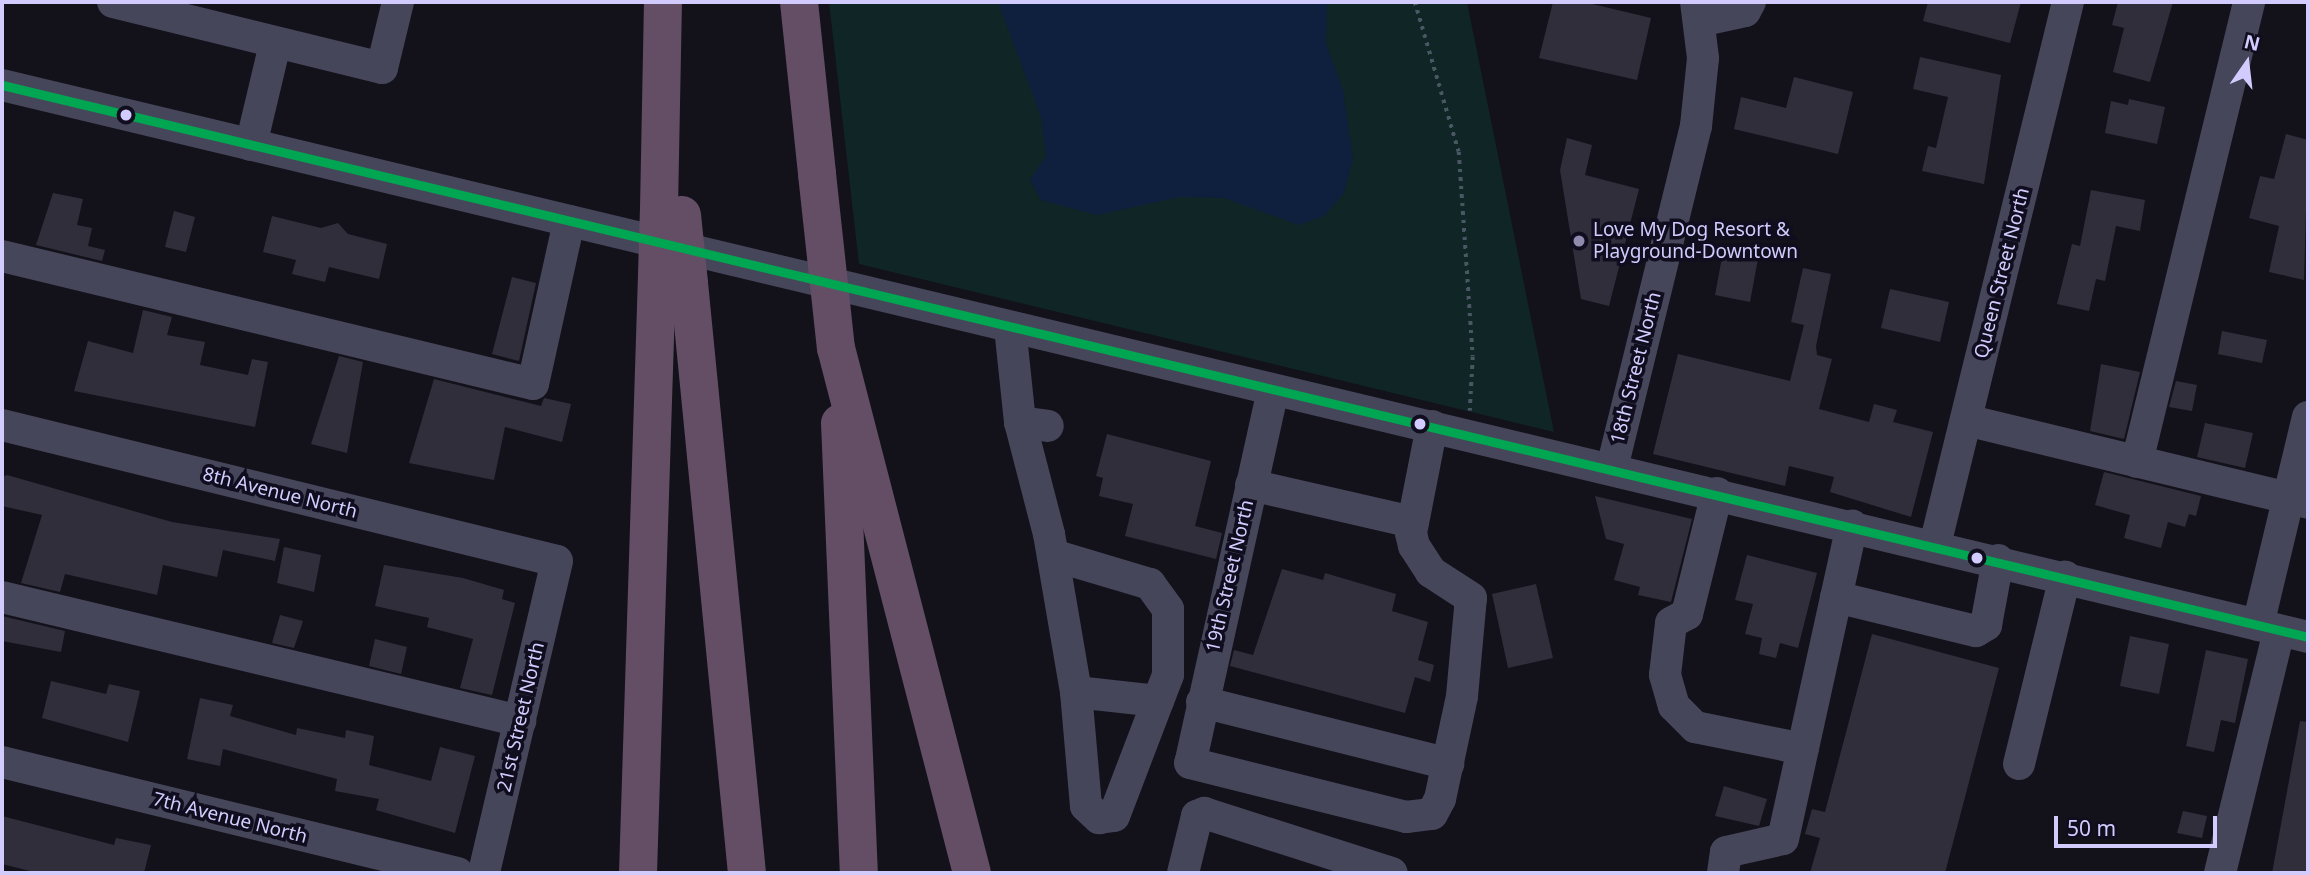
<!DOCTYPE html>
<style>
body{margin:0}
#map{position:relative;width:2310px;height:875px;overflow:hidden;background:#13111a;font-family:"Noto Sans",sans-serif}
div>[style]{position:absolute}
.green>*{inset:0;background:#102525}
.water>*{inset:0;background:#0e203d}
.building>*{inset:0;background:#312e3c}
.path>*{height:3.5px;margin-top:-1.75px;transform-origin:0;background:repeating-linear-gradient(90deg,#495763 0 3.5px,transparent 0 8.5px)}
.minor>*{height:32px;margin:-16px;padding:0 16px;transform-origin:16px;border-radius:16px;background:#46465b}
.highway>*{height:38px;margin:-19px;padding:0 19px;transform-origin:19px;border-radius:19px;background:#634e65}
.highway-bridge>*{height:38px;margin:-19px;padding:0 19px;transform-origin:19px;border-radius:19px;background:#634e65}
.bus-1>*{height:9px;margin:-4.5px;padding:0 4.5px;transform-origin:4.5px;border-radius:4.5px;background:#00a651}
.dots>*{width:19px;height:19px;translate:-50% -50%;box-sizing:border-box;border:4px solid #100d1e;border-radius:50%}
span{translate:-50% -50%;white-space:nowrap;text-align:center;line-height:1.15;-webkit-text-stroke:7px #100d1e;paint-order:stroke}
.poi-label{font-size:19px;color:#d1ccfd}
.left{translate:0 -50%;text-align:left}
.street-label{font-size:19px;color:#d1ccfd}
.frame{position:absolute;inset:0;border:4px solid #d1ccfd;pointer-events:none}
.north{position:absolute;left:2212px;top:28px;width:70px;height:70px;-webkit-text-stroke:5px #100d1e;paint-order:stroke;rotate:14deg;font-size:19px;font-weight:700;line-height:28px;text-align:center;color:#d1ccfd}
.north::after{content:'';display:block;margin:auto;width:24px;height:32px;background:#d1ccfd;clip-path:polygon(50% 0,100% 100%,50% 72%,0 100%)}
.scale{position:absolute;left:2054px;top:816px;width:163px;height:32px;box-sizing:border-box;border:4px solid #d1ccfd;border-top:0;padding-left:9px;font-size:21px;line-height:24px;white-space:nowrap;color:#d1ccfd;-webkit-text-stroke:5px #100d1e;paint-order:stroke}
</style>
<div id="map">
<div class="green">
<div style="clip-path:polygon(829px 2px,1467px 2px,1554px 432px,859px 264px)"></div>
</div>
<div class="water">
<div style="clip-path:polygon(998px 2px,1327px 2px,1326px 44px,1343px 90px,1353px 160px,1344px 193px,1324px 216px,1299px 225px,1224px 198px,1180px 197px,1097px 215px,1041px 200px,1030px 180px,1046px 156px,1041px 117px)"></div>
</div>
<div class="building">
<div style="clip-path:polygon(1553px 2px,1584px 2px,1651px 18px,1637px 80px,1539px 58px)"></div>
<div style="clip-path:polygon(1928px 2px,2021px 2px,2010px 43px,1923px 21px)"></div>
<div style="clip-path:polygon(2118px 2px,2173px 2px,2150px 82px,2113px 72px,2124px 28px,2112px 25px)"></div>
<div style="clip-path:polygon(1920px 57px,2001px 75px,1984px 184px,1922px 171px,1928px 146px,1936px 148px,1948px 97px,1913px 89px)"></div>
<div style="clip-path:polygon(1794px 77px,1853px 92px,1838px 154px,1734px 129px,1741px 97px,1786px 108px)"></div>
<div style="clip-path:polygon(2129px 99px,2165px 107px,2157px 144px,2105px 133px,2111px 101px,2128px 105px)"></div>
<div style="clip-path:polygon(2286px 134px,2308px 140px,2304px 280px,2269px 272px,2279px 226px,2249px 218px,2260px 176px,2274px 179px)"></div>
<div style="clip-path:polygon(1567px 138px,1592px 145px,1585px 175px,1639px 189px,1609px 306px,1581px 299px,1560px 170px)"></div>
<div style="clip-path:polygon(2091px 190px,2145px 200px,2140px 231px,2116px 226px,2105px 281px,2096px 279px,2089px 311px,2057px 304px,2072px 244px,2080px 246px)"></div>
<div style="clip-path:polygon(53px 193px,83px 199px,77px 225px,92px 228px,88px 246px,105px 250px,102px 261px,36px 245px)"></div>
<div style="clip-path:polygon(174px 211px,195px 217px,186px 252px,165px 247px)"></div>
<div style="clip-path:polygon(272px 216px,321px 228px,338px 223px,348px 234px,387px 244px,379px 279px,329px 267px,325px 282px,292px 274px,296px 260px,263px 252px)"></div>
<div style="clip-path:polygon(1723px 252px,1758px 259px,1750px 302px,1715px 295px)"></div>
<div style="clip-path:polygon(1803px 268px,1831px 274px,1816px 346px,1817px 355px,1832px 359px,1819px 409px,1869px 422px,1874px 404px,1897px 410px,1893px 422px,1933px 432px,1911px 517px,1830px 492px,1834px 477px,1789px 466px,1785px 486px,1653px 454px,1678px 354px,1790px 381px,1804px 325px,1791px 322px)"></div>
<div style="clip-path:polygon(512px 277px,536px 283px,519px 361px,492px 354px)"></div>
<div style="clip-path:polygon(1890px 289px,1949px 302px,1940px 342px,1881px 328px)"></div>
<div style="clip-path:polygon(143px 310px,172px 317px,167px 335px,205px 342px,200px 365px,248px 375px,252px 359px,268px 362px,255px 427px,74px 391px,88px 341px,133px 353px)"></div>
<div style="clip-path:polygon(2222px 331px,2267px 340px,2262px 363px,2218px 354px)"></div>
<div style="clip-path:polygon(339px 356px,363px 362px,347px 453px,311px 444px)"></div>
<div style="clip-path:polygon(2101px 364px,2140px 372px,2124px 439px,2090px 431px)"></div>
<div style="clip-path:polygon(434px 379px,541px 406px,544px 398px,571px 404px,562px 442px,505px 427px,494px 480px,409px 463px)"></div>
<div style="clip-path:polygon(2176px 381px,2197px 385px,2192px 411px,2169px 407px)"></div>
<div style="clip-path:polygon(2205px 423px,2253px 433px,2245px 468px,2197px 457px)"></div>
<div style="clip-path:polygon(1107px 434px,1211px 461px,1195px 526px,1222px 533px,1216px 559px,1125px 536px,1133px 504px,1099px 496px,1103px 478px,1096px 476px)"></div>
<div style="clip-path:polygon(2104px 472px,2201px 496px,2196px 516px,2189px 514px,2185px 527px,2168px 522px,2161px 548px,2124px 538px,2130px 515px,2095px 505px)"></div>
<div style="clip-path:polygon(7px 475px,172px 522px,280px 539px,275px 561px,223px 550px,217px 577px,163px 565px,157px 595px,65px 574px,60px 592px,21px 583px,42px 515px,2px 506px,2px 477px)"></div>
<div style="clip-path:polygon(1595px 496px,1692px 519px,1671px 602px,1638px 595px,1640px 587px,1614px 580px,1624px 544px,1606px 539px)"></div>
<div style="clip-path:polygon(284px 547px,321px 555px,314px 592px,277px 583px)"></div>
<div style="clip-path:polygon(1747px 555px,1817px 573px,1798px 648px,1780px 643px,1776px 658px,1759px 654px,1762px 638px,1745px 634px,1753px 604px,1735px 600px)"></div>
<div style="clip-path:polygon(384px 565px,463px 578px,504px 590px,502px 599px,515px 603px,492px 695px,460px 688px,473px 639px,427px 627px,429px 618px,375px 606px)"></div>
<div style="clip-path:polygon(1282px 569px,1323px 580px,1325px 573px,1396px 594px,1392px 611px,1428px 622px,1418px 660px,1434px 665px,1430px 682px,1415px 677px,1405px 713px,1230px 666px,1234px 650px,1253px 655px)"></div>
<div style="clip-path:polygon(1536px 584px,1553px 658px,1508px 668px,1492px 594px)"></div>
<div style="clip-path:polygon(280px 615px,303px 621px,294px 648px,272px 643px)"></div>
<div style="clip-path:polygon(2px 616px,65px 631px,61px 652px,2px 641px)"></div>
<div style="clip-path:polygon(1872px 634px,1999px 668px,1945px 873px,1810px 873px,1820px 838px,1805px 834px,1812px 809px,1825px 812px)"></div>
<div style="clip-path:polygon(2130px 636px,2169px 644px,2159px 694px,2120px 686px)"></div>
<div style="clip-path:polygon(375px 639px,407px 647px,401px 674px,369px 666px)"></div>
<div style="clip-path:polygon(2206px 650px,2248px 659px,2235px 723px,2221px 720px,2214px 752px,2186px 746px)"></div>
<div style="clip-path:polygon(51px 681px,106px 694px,109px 684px,140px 691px,128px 742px,42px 718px)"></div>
<div style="clip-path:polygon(200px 698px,233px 705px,230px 716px,296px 735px,297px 728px,345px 738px,346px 730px,374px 736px,369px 765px,431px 781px,440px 747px,475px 756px,455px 833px,376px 810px,379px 799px,335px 791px,337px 779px,223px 749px,220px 766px,187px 759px)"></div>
<div style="clip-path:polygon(2300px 721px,2308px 722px,2308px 873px,2272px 873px)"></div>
<div style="clip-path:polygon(1724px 786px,1767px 799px,1759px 826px,1715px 816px)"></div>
<div style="clip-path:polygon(2183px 811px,2207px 816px,2202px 838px,2177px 833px)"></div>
<div style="clip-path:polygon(2px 816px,114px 845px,116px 838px,151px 845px,144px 873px,38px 873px,2px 864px)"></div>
</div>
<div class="path">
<div style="left:1415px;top:2px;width:156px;rotate:73.7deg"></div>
<div style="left:1459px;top:152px;width:205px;rotate:86.1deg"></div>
<div style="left:1473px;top:357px;width:54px;rotate:93.2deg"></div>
</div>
<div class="minor">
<div style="left:113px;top:2px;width:277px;rotate:13.8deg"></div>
<div style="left:382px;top:68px;width:68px;rotate:-76.4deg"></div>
<div style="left:1700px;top:21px;width:46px;rotate:-12.5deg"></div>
<div style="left:1745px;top:11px;width:10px;rotate:-61deg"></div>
<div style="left:2px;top:85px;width:2371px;rotate:13.46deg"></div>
<div style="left:251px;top:145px;width:104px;rotate:-76.6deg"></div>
<div style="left:2px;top:256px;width:546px;rotate:13.55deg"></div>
<div style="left:533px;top:384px;width:167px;rotate:-77.5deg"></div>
<div style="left:1010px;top:327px;width:96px;rotate:84deg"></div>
<div style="left:1020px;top:422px;width:28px;rotate:8deg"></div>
<div style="left:1273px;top:390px;width:382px;rotate:102.5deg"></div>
<div style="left:1190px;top:763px;width:223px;rotate:14deg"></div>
<div style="left:1406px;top:817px;width:26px;rotate:-7deg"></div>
<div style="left:1432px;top:814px;width:17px;rotate:-62deg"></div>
<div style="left:1440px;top:799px;width:105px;rotate:-77.9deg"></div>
<div style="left:1462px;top:696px;width:98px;rotate:-84.8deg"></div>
<div style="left:1471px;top:598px;width:48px;rotate:-147deg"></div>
<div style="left:1431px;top:572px;width:31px;rotate:-123deg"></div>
<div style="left:1414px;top:546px;width:13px;rotate:-103deg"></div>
<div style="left:1411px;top:533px;width:109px;rotate:-78.9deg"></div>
<div style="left:1966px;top:420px;width:352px;rotate:13.6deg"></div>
<div style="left:1020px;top:422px;width:116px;rotate:75.5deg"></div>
<div style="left:1049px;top:534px;width:160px;rotate:80.3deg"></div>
<div style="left:1076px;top:692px;width:82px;rotate:6.3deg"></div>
<div style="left:1158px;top:701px;width:28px;rotate:-69deg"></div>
<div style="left:1168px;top:675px;width:66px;rotate:-90deg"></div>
<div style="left:1168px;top:609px;width:31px;rotate:-126deg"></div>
<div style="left:1150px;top:584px;width:101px;rotate:-163.4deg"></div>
<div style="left:2px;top:425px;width:571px;rotate:13.77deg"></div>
<div style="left:557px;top:561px;width:320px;rotate:103.2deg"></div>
<div style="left:2137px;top:462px;width:473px;rotate:-76.3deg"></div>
<div style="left:1612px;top:468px;width:352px;rotate:-76.2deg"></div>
<div style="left:1696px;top:126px;width:68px;rotate:-84.1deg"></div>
<div style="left:1703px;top:58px;width:56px;rotate:-97.1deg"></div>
<div style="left:1251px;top:485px;width:166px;rotate:12.9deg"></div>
<div style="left:1717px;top:493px;width:125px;rotate:103.9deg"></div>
<div style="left:1687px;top:614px;width:18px;rotate:151deg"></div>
<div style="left:1671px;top:623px;width:52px;rotate:96.6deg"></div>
<div style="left:1665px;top:675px;width:32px;rotate:74deg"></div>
<div style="left:1674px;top:706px;width:30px;rotate:45deg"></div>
<div style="left:1695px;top:727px;width:110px;rotate:11.5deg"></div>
<div style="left:1935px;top:545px;width:559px;rotate:-76.24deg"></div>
<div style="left:2px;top:597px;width:533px;rotate:13.46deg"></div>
<div style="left:1836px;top:597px;width:144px;rotate:13.7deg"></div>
<div style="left:1976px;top:631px;width:12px;rotate:-31deg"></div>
<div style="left:1986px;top:625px;width:66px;rotate:-79.5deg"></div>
<div style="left:2258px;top:625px;width:214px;rotate:-76.5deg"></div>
<div style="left:1076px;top:692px;width:114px;rotate:85deg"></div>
<div style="left:1086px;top:806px;width:18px;rotate:43deg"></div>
<div style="left:1099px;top:818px;width:15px;rotate:-8deg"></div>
<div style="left:1114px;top:816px;width:123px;rotate:-69.1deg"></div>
<div style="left:1202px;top:702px;width:254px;rotate:14.1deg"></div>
<div style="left:2px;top:762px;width:469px;rotate:13.7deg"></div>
<div style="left:2019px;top:764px;width:193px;rotate:-76.2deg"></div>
<div style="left:1183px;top:873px;width:59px;rotate:-76.2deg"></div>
<div style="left:1197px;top:816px;width:8px;rotate:-23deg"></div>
<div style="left:1204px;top:813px;width:197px;rotate:17.7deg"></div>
<div style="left:1723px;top:873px;width:21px;rotate:-82deg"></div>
<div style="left:1726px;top:852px;width:58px;rotate:-12.8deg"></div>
<div style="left:1783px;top:839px;width:321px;rotate:-77.6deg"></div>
<div style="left:2220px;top:873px;width:249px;rotate:-76.3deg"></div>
</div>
<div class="highway">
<div style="left:799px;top:2px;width:173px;rotate:84deg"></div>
<div style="left:659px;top:209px;width:207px;rotate:-88.9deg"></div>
<div style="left:689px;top:283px;width:593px;rotate:84.39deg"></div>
<div style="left:836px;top:348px;width:542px;rotate:75.48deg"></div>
<div style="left:840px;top:423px;width:450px;rotate:87.6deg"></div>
<div style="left:638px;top:873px;width:598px;rotate:-88.18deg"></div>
</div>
<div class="highway-bridge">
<div style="left:817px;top:174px;width:175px;rotate:83.8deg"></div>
<div style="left:682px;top:215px;width:68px;rotate:84.1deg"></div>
<div style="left:657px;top:275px;width:66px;rotate:-88.3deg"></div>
</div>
<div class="bus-1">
<div style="left:2px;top:85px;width:2371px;rotate:13.46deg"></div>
</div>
<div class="dots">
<div style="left:126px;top:115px;background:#d1ccfd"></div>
<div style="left:1579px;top:241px;background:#8e8bae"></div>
<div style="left:1420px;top:424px;background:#d1ccfd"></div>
<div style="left:1977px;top:558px;background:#d1ccfd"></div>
</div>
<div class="poi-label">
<span class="left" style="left:1593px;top:241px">Love My Dog Resort &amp;<br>Playground-Downtown</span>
</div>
<div class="street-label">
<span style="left:2002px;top:273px;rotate:-76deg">Queen Street North</span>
<span style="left:1636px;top:368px;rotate:-76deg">18th Street North</span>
<span style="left:280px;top:493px;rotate:14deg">8th Avenue North</span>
<span style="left:1230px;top:576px;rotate:-77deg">19th Street North</span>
<span style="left:521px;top:717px;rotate:-77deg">21st Street North</span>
<span style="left:230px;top:818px;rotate:14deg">7th Avenue North</span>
</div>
<div class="frame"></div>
<div class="north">N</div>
<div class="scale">50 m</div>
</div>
